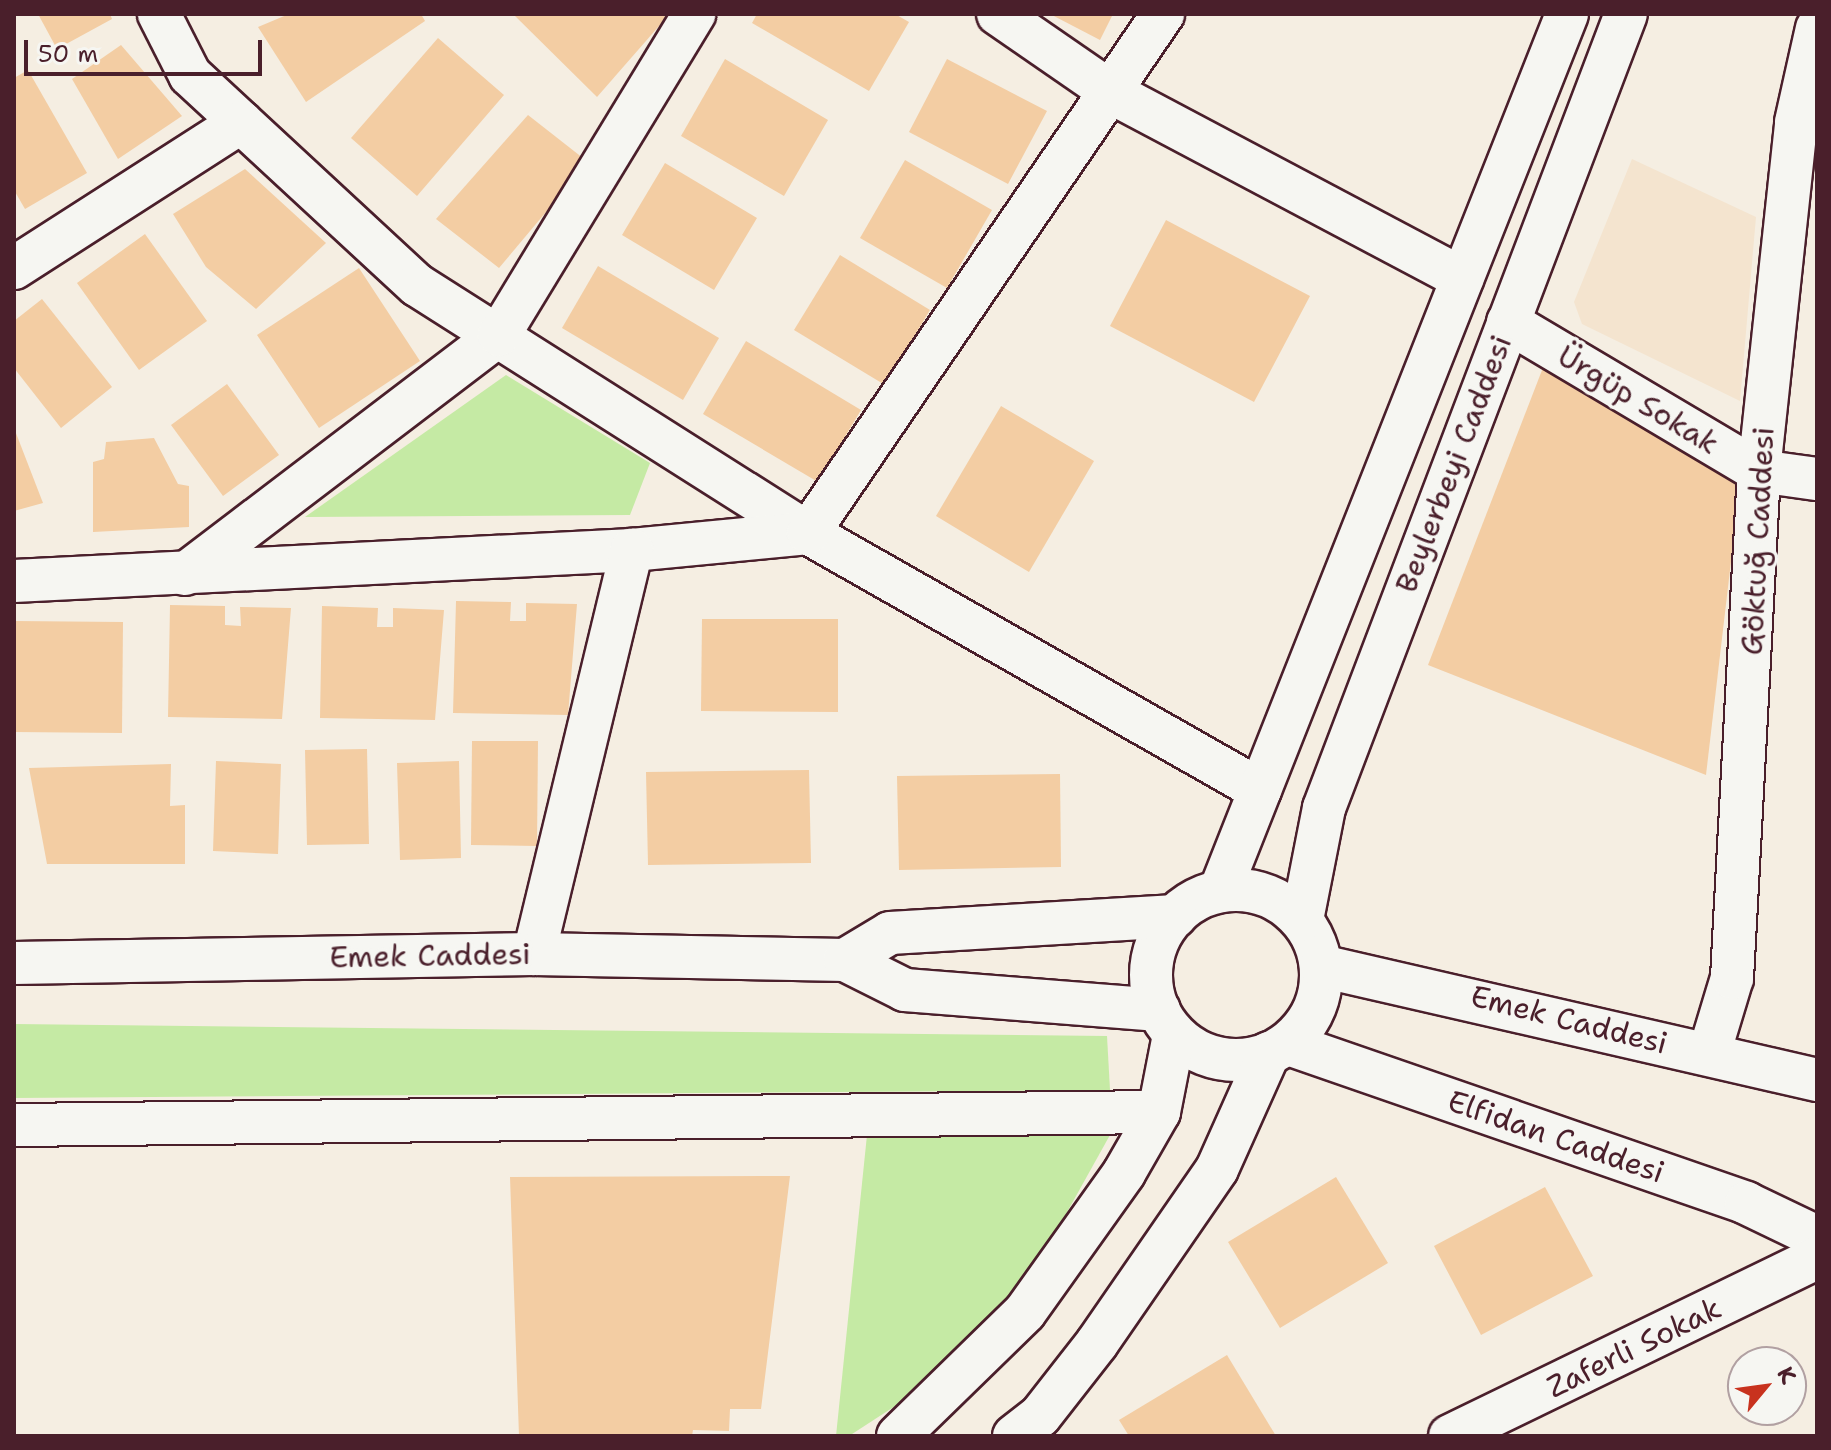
<!DOCTYPE html>
<meta charset="utf-8">
<style>
body{margin:0}
#map{position:relative;width:1831px;height:1450px;overflow:hidden;background:#f5eee2;font-family:"Shantell Sans",sans-serif}
div>[style]{position:absolute}
.built>*{inset:0;background:#f4e4cf}
.green>*{inset:0;background:#c5eaa4}
.building>*{inset:0;background:#f3cda3}
.roads{filter:drop-shadow(2px 0 #4a1f2b) drop-shadow(-2px 0 #4a1f2b) drop-shadow(0 2px #4a1f2b) drop-shadow(0 -2px #4a1f2b)}
.minor>*{height:42px;margin:-21px;padding:0 21px;transform-origin:21px;border-radius:21px;background:#f6f6f2}
.minor>.ring{margin:-21px;padding:0;box-sizing:content-box;background:none;border:42px solid #f6f6f2;border-radius:50%}
span{translate:-50% -50%;white-space:nowrap;text-align:center;line-height:1.15;-webkit-text-stroke:7px #f6f6f2;paint-order:stroke}
.street-label{font-size:30px;color:#4a1f2b}
.frame{position:absolute;inset:0;border:16px solid #4a1f2b;pointer-events:none}
.north{position:absolute;left:1727px;top:1346px;width:80px;height:80px;box-sizing:border-box;background:#f6f6f2;border:2px solid #b1a0a2;border-radius:50%;rotate:61deg;font-size:22px;font-weight:700;line-height:32px;text-align:center;color:#4a1f2b}
.north::after{content:'';display:block;margin:auto;width:28px;height:36px;background:#c8321e;clip-path:polygon(50% 0,100% 100%,50% 72%,0 100%)}
.scale{position:absolute;left:24px;top:40px;width:238px;height:36px;box-sizing:border-box;border:4px solid #4a1f2b;border-top:0;padding-left:10px;font-size:24px;line-height:28px;white-space:nowrap;color:#4a1f2b;-webkit-text-stroke:6px #f6f6f2;paint-order:stroke}
</style>
<div id="map">
<div class="built">
<div style="clip-path:polygon(1632px 159px,1756px 217px,1740px 401px,1582px 324px,1574px 302px)"></div>
</div>
<div class="green">
<div style="clip-path:polygon(506px 375px,650px 463px,630px 515px,305px 517px)"></div>
<div style="clip-path:polygon(14px 1024px,1107px 1036px,1110px 1090px,14px 1098px)"></div>
<div style="clip-path:polygon(1115px 1126px,1027px 1284px,929px 1384px,849px 1436px,836px 1436px,867px 1135px)"></div>
</div>
<div class="building">
<div style="clip-path:polygon(38px 14px,110px 14px,112px 19px,57px 49px)"></div>
<div style="clip-path:polygon(289px 14px,421px 14px,425px 21px,306px 102px,258px 27px)"></div>
<div style="clip-path:polygon(513px 14px,663px 14px,666px 18px,597px 97px)"></div>
<div style="clip-path:polygon(757px 14px,895px 14px,909px 22px,869px 91px,752px 23px)"></div>
<div style="clip-path:polygon(1050px 14px,1113px 14px,1100px 40px)"></div>
<div style="clip-path:polygon(438px 38px,504px 95px,417px 196px,351px 138px)"></div>
<div style="clip-path:polygon(121px 45px,182px 116px,118px 159px,72px 79px)"></div>
<div style="clip-path:polygon(725px 59px,828px 120px,784px 196px,681px 136px)"></div>
<div style="clip-path:polygon(947px 59px,1047px 111px,1008px 184px,909px 132px)"></div>
<div style="clip-path:polygon(28px 70px,87px 173px,25px 209px,14px 190px,14px 78px)"></div>
<div style="clip-path:polygon(528px 115px,588px 162px,499px 268px,436px 219px)"></div>
<div style="clip-path:polygon(905px 160px,992px 210px,947px 288px,860px 238px)"></div>
<div style="clip-path:polygon(665px 163px,757px 218px,714px 290px,622px 235px)"></div>
<div style="clip-path:polygon(245px 169px,326px 243px,256px 309px,206px 267px,173px 214px)"></div>
<div style="clip-path:polygon(1166px 220px,1310px 296px,1254px 402px,1110px 326px)"></div>
<div style="clip-path:polygon(145px 234px,207px 321px,139px 370px,77px 283px)"></div>
<div style="clip-path:polygon(840px 255px,930px 310px,885px 385px,794px 330px)"></div>
<div style="clip-path:polygon(598px 266px,719px 338px,683px 400px,562px 328px)"></div>
<div style="clip-path:polygon(359px 268px,420px 361px,319px 428px,257px 335px)"></div>
<div style="clip-path:polygon(42px 299px,112px 387px,61px 428px,14px 368px,14px 321px)"></div>
<div style="clip-path:polygon(746px 341px,861px 410px,818px 482px,703px 414px)"></div>
<div style="clip-path:polygon(1544px 365px,1741px 476px,1706px 775px,1428px 665px)"></div>
<div style="clip-path:polygon(227px 384px,279px 455px,223px 496px,171px 425px)"></div>
<div style="clip-path:polygon(1001px 406px,1094px 461px,1029px 572px,936px 516px)"></div>
<div style="clip-path:polygon(14px 428px,43px 503px,14px 511px)"></div>
<div style="clip-path:polygon(154px 438px,178px 484px,189px 486px,189px 527px,93px 532px,93px 462px,104px 459px,106px 442px)"></div>
<div style="clip-path:polygon(456px 601px,511px 602px,510px 621px,526px 621px,526px 603px,577px 604px,568px 715px,453px 713px)"></div>
<div style="clip-path:polygon(170px 605px,225px 606px,225px 625px,241px 626px,240px 607px,291px 608px,282px 719px,168px 717px)"></div>
<div style="clip-path:polygon(322px 606px,378px 608px,377px 627px,393px 627px,393px 608px,444px 610px,435px 720px,320px 718px)"></div>
<div style="clip-path:polygon(702px 619px,838px 619px,838px 712px,701px 711px)"></div>
<div style="clip-path:polygon(14px 621px,123px 622px,122px 733px,14px 732px)"></div>
<div style="clip-path:polygon(472px 741px,538px 741px,537px 846px,471px 845px)"></div>
<div style="clip-path:polygon(367px 749px,369px 844px,307px 845px,305px 750px)"></div>
<div style="clip-path:polygon(216px 761px,281px 764px,278px 854px,213px 851px)"></div>
<div style="clip-path:polygon(459px 761px,461px 858px,400px 860px,397px 763px)"></div>
<div style="clip-path:polygon(171px 764px,170px 806px,185px 805px,185px 864px,47px 864px,29px 768px)"></div>
<div style="clip-path:polygon(809px 770px,811px 863px,648px 865px,646px 772px)"></div>
<div style="clip-path:polygon(1060px 774px,1061px 867px,899px 870px,897px 776px)"></div>
<div style="clip-path:polygon(790px 1176px,761px 1409px,730px 1409px,729px 1431px,693px 1430px,692px 1436px,519px 1436px,510px 1177px)"></div>
<div style="clip-path:polygon(1336px 1177px,1388px 1263px,1280px 1328px,1228px 1242px)"></div>
<div style="clip-path:polygon(1545px 1187px,1593px 1276px,1481px 1335px,1434px 1246px)"></div>
<div style="clip-path:polygon(1227px 1355px,1276px 1436px,1129px 1436px,1119px 1420px)"></div>
</div>
<div class="roads">
<div class="minor">
<div style="left:159px;top:14px;width:68px;rotate:63.1deg"></div>
<div style="left:190px;top:75px;width:309px;rotate:42.8deg"></div>
<div style="left:417px;top:285px;width:463px;rotate:32.4deg"></div>
<div style="left:808px;top:533px;width:520px;rotate:29.62deg"></div>
<div style="left:998px;top:14px;width:141px;rotate:34.6deg"></div>
<div style="left:1114px;top:94px;width:394px;rotate:27.9deg"></div>
<div style="left:14px;top:268px;width:270px;rotate:-32.7deg"></div>
<div style="left:1508px;top:322px;width:292px;rotate:30.7deg"></div>
<div style="left:1759px;top:471px;width:59px;rotate:7.9deg"></div>
<div style="left:185px;top:574px;width:395px;rotate:-37.3deg"></div>
<div style="left:499px;top:335px;width:376px;rotate:-58.7deg"></div>
<div style="left:14px;top:581px;width:619px;rotate:-2.87deg"></div>
<div style="left:632px;top:550px;width:177px;rotate:-5.5deg"></div>
<div style="left:808px;top:533px;width:629px;rotate:-55.63deg"></div>
<div class="ring" style="left:1151px;top:890px;width:128px;height:128px"></div>
<div style="left:1220px;top:891px;width:943px;rotate:-68.41deg"></div>
<div style="left:1302px;top:920px;width:114px;rotate:-78.9deg"></div>
<div style="left:1324px;top:808px;width:849px;rotate:-69.18deg"></div>
<div style="left:534px;top:954px;width:416px;rotate:-76.4deg"></div>
<div style="left:14px;top:963px;width:520px;rotate:-0.99deg"></div>
<div style="left:534px;top:954px;width:311px;rotate:1.1deg"></div>
<div style="left:1321px;top:966px;width:509px;rotate:12.94deg"></div>
<div style="left:1159px;top:1010px;width:255px;rotate:-175.5deg"></div>
<div style="left:905px;top:990px;width:67px;rotate:-153.4deg"></div>
<div style="left:845px;top:960px;width:52px;rotate:-31deg"></div>
<div style="left:890px;top:933px;width:286px;rotate:-3.4deg"></div>
<div style="left:1291px;top:1045px;width:482px;rotate:19.1deg"></div>
<div style="left:1746px;top:1203px;width:79px;rotate:25.6deg"></div>
<div style="left:1709px;top:1054px;width:79px;rotate:-73.2deg"></div>
<div style="left:1732px;top:978px;width:508px;rotate:-86.95deg"></div>
<div style="left:1759px;top:471px;width:351px;rotate:-83.9deg"></div>
<div style="left:1796px;top:122px;width:96px;rotate:-77.4deg"></div>
<div style="left:14px;top:1125px;width:1145px;rotate:-0.65deg"></div>
<div style="left:898px;top:1436px;width:177px;rotate:-44.3deg"></div>
<div style="left:1025px;top:1312px;width:171px;rotate:-54.5deg"></div>
<div style="left:1124px;top:1173px;width:70px;rotate:-60.2deg"></div>
<div style="left:1159px;top:1112px;width:78px;rotate:-79deg"></div>
<div style="left:1014px;top:1436px;width:33px;rotate:-38deg"></div>
<div style="left:1040px;top:1416px;width:93px;rotate:-52deg"></div>
<div style="left:1097px;top:1343px;width:211px;rotate:-55.4deg"></div>
<div style="left:1217px;top:1169px;width:127px;rotate:-65.9deg"></div>
<div style="left:1450px;top:1436px;width:408px;rotate:-25.9deg"></div>
</div>
</div>
<div class="street-label">
<span style="left:1638px;top:400px;rotate:31deg">Ürgüp Sokak</span>
<span style="left:1454px;top:464px;rotate:-69deg">Beylerbeyi Caddesi</span>
<span style="left:1758px;top:541px;rotate:-87deg">Göktuğ Caddesi</span>
<span style="left:430px;top:956px;rotate:-1deg">Emek Caddesi</span>
<span style="left:1569px;top:1020px;rotate:14deg">Emek Caddesi</span>
<span style="left:1556px;top:1137px;rotate:19deg">Elfidan Caddesi</span>
<span style="left:1634px;top:1348px;rotate:-26deg">Zaferli Sokak</span>
</div>
<div class="frame"></div>
<div class="north">K</div>
<div class="scale">50 m</div>
</div>
